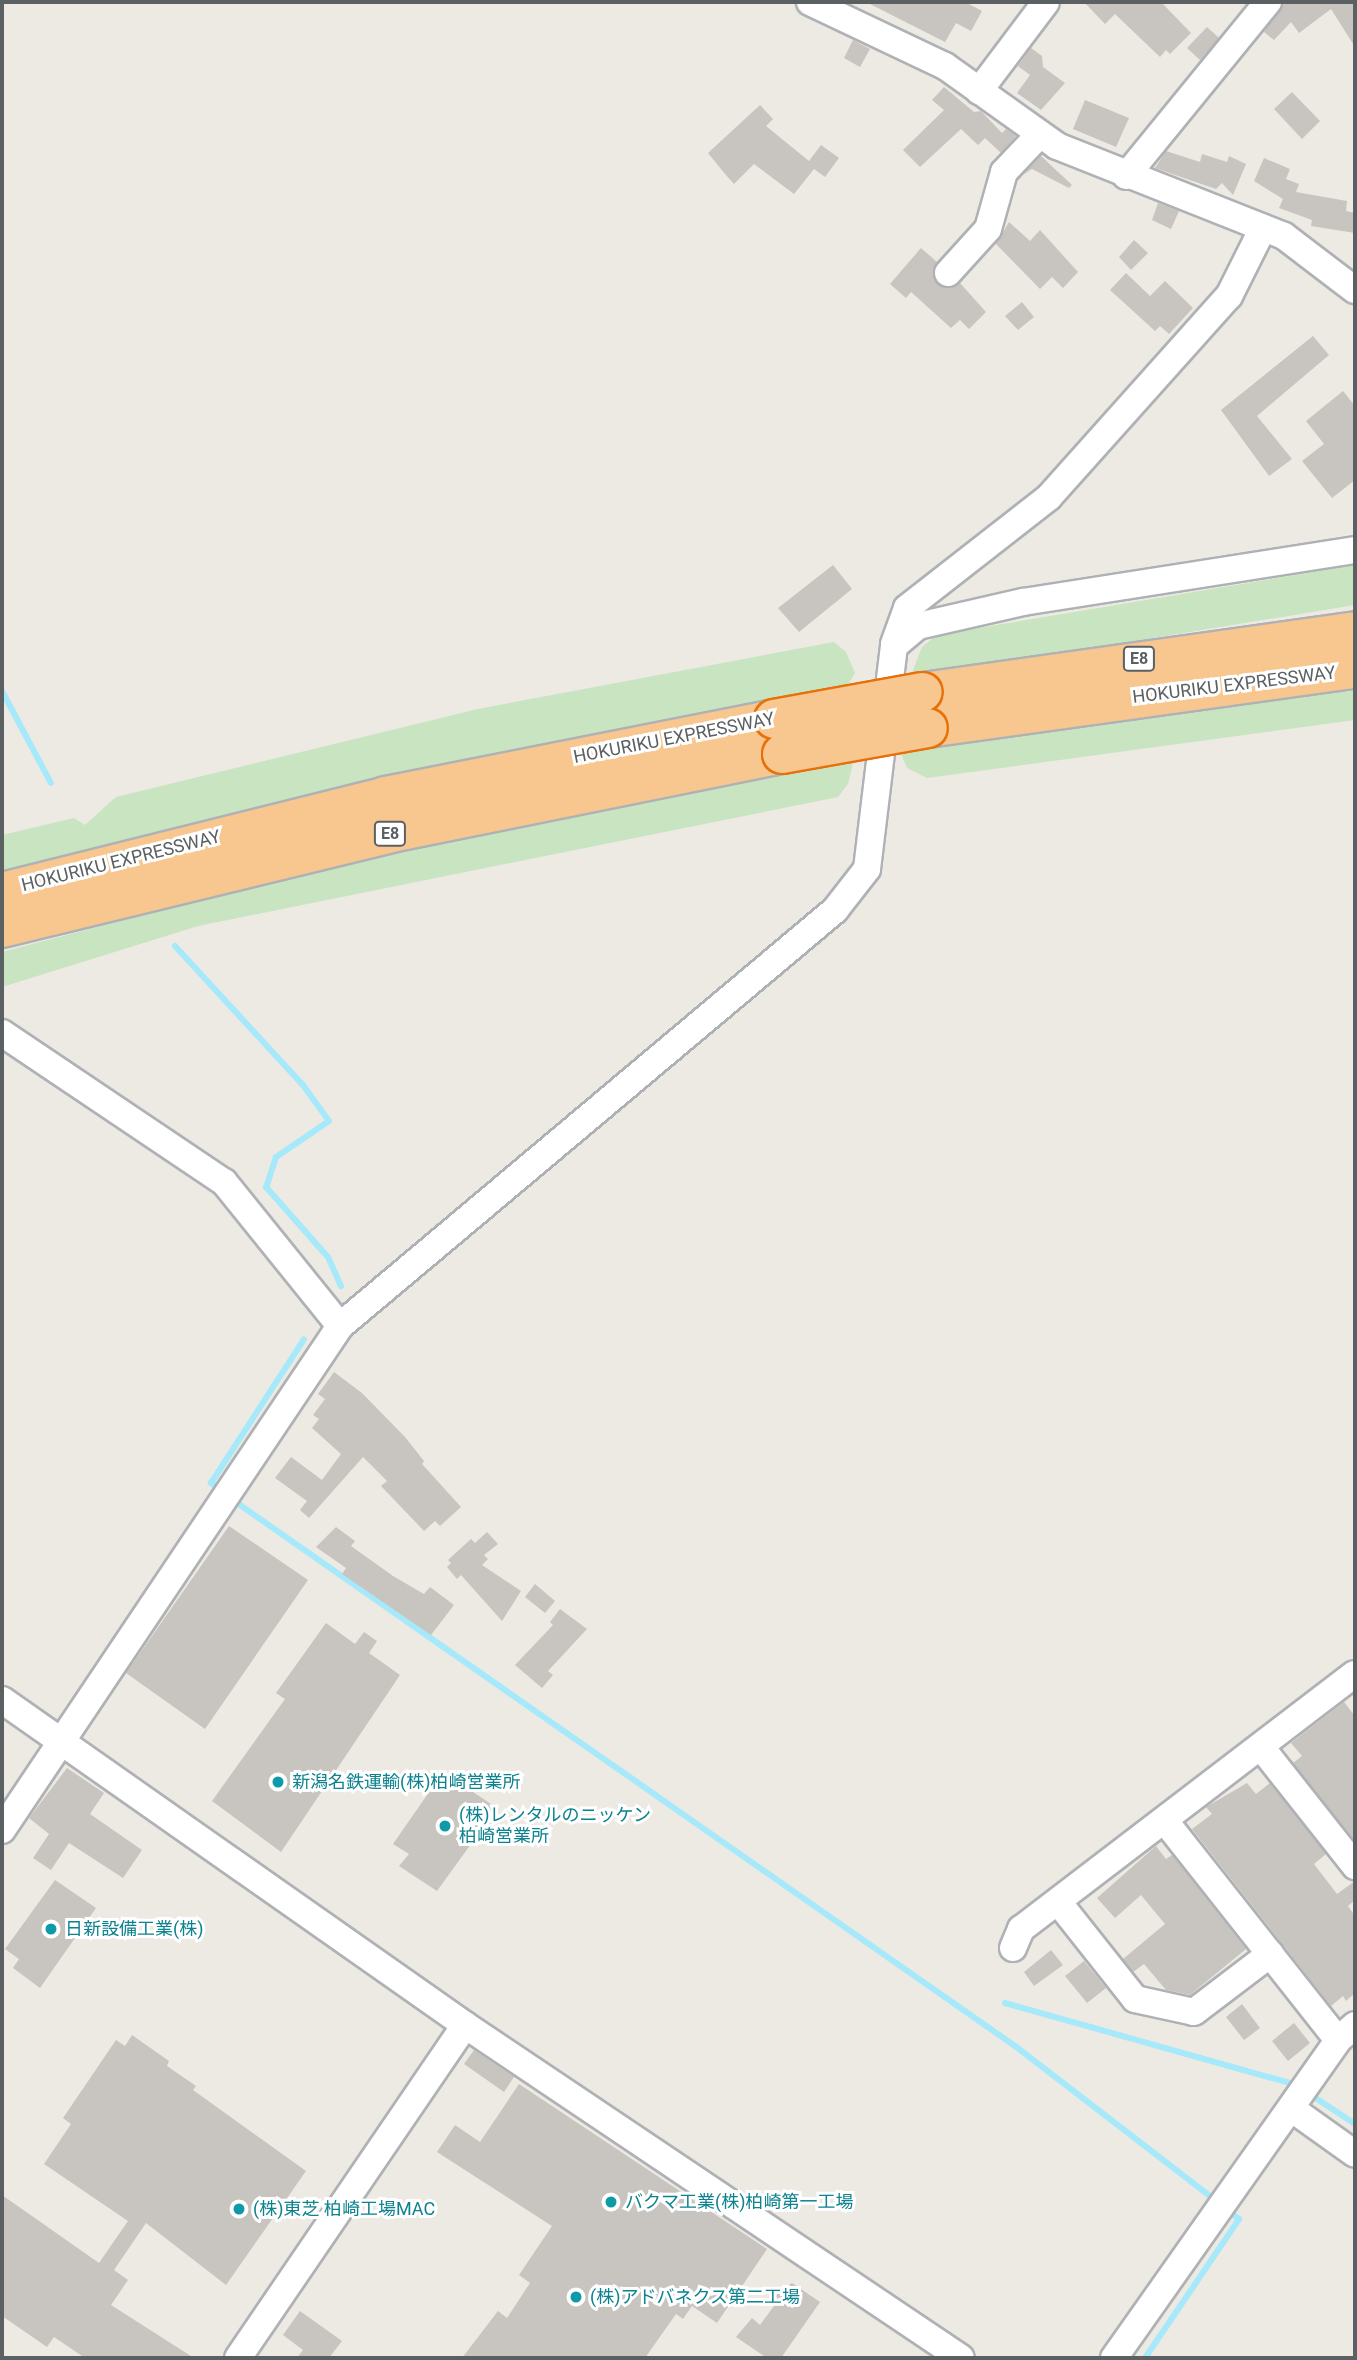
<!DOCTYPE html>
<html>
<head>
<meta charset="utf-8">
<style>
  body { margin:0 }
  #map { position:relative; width:1357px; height:2360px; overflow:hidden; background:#ede9e3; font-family:Roboto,"Noto Sans JP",sans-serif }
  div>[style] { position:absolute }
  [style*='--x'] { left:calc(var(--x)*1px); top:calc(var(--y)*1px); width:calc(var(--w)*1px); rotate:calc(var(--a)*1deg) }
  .green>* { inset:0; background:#c8e4c0 }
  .stream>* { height:6px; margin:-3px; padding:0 3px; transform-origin:3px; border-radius:3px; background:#a5e9fb }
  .building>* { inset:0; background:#c8c4c0 }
  .roads { filter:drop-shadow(2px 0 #afb2b5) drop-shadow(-2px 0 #afb2b5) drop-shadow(0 2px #afb2b5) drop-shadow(0 -2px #afb2b5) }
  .minor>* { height:26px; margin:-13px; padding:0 13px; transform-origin:13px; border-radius:13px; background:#fff }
  .highway>* { height:38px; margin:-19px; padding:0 19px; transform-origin:19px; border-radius:19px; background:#f8c68f }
  .bridges { filter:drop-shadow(2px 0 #e77109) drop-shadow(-2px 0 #e77109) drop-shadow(0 2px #e77109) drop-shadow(0 -2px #e77109) }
  .highway-bridge>* { height:38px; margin:-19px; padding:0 19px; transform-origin:19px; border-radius:19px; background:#f8c68f }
  .dots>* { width:19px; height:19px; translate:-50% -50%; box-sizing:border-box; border:4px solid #fff; border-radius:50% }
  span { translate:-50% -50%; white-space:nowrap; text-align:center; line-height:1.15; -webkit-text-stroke:6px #fff; paint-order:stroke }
  .shield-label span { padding:2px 5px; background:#fff; border:2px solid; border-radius:5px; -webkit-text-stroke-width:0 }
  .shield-label { font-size:16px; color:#5b6063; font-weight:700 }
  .street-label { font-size:18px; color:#5b6063 }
  .culture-label { font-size:18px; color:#0d838f }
  .left { translate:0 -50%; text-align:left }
  .frame { position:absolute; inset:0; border:4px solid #5b6063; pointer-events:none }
</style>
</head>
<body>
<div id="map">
  <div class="green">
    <i style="clip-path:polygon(1355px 565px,1355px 605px,910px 678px,922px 647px,937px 635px)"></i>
    <i style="clip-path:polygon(834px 642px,846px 652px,855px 673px,847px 686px,338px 788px,2px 873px,2px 835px,74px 818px,85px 825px,116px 797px,478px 709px)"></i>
    <i style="clip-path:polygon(1355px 691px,1355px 720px,927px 778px,907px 768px,900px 751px,1296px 695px)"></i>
    <i style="clip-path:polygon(853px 763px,848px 784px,838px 797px,198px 926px,2px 987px,2px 952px,346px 862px,561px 815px)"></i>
  </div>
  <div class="stream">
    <i style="--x:2;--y:691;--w:104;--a:62"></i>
    <i style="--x:175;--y:946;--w:189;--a:47.4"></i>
    <i style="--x:303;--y:1085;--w:44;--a:54.2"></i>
    <i style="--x:329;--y:1121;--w:64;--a:145.8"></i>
    <i style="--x:276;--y:1157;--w:32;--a:108"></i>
    <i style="--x:266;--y:1187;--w:94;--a:48.5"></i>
    <i style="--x:328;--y:1257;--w:32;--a:66"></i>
    <i style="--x:222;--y:1491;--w:14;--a:-144"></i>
    <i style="--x:211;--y:1483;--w:171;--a:-57.1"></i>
    <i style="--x:230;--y:1498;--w:957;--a:34.92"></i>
    <i style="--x:1015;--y:2046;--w:254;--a:37.6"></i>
    <i style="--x:1005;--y:2003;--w:302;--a:15.7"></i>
    <i style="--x:1308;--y:2093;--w:56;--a:33.4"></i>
    <i style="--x:1145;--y:2358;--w:168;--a:-55.9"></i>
    <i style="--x:1239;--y:2219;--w:15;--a:-143"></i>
  </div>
  <div class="building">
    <i style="clip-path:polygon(866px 2px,965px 2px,982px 11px,971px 31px,956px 23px,945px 42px)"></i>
    <i style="clip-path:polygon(1084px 2px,1161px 2px,1191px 33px,1170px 54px,1166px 50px,1160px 57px,1115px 14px,1105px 24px)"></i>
    <i style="clip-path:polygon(1283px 2px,1355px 2px,1355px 47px,1331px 9px,1299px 33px,1291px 22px,1274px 40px,1264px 32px)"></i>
    <i style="clip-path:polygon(1207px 27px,1219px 38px,1200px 60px,1187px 48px)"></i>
    <i style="clip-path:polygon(853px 40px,870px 49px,860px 67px,844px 58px)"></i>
    <i style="clip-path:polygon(1031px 48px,1042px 56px,1043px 67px,1065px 83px,1041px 110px,1017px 93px,1030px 75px,1018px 66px)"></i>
    <i style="clip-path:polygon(944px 87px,974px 112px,981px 111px,1002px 133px,1006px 129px,1016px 136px,1001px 153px,985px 138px,978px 145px,961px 129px,920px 167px,903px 150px,944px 110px,932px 100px)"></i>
    <i style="clip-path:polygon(1292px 92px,1320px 121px,1302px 139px,1274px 109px)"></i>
    <i style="clip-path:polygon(1085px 100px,1129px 118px,1116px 147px,1073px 129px)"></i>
    <i style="clip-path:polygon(760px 105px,773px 119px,766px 126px,809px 161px,821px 145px,839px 158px,825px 177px,814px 169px,794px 194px,754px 164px,734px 184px,725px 174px,708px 153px)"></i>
    <i style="clip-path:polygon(1166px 151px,1200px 162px,1202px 154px,1227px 162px,1229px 156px,1246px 164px,1233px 195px,1222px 183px,1216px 189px,1155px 168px)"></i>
    <i style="clip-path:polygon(1041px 156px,1072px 185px,1069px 188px,1032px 169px,1024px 174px)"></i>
    <i style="clip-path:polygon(1264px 158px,1290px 169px,1286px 179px,1299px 184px,1296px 192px,1347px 201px,1346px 211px,1355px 213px,1355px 233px,1311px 226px,1312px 220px,1279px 208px,1283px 199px,1254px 181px)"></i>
    <i style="clip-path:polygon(1158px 203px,1179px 211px,1171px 229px,1152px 220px)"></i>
    <i style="clip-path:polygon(1009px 222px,1030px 241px,1040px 230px,1078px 272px,1063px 288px,1052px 277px,1040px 289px,996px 244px)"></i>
    <i style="clip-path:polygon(1134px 240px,1148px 253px,1131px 270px,1119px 257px)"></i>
    <i style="clip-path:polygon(921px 248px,937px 262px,933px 270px,937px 284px,952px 288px,960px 283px,986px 312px,969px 329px,960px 320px,951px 328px,911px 292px,906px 298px,890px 284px)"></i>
    <i style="clip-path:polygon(1126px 273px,1150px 296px,1165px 281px,1193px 308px,1169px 334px,1160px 326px,1155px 331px,1110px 290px)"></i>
    <i style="clip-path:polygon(1022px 302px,1034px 317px,1018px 330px,1005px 316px)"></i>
    <i style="clip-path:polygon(1313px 336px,1329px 355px,1257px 416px,1292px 459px,1269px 476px,1221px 410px)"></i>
    <i style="clip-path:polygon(1343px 391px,1355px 406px,1355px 480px,1332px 498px,1302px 461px,1324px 444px,1306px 421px)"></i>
    <i style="clip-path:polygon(833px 565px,852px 589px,799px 632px,778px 608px)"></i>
    <i style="clip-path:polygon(334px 1372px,362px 1393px,405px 1437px,424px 1461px,422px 1464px,461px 1507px,440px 1526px,435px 1521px,424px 1531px,381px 1486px,387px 1481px,363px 1457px,309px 1518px,300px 1510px,307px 1501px,275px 1478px,291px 1457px,322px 1480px,341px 1454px,312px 1428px,319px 1419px,313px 1415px,325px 1399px,318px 1394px)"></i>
    <i style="clip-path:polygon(229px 1526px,308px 1580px,205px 1729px,126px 1673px)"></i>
    <i style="clip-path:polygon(336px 1527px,355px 1541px,351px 1546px,393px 1576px,424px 1594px,430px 1587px,454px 1605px,431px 1635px,342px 1574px,346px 1568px,316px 1547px)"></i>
    <i style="clip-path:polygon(487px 1532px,498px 1544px,484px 1555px,488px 1559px,482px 1565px,521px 1591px,502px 1621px,461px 1575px,457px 1579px,447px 1567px,451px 1563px,448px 1560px,471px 1539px,475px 1543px)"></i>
    <i style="clip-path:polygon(535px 1584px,555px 1601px,545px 1613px,525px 1597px)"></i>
    <i style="clip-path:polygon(560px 1609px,587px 1629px,548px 1671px,553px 1675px,542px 1688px,515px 1665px,553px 1625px,550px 1622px)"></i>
    <i style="clip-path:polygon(326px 1623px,355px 1644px,364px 1632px,377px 1641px,369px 1653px,400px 1675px,281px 1852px,212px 1801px,285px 1699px,276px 1693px)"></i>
    <i style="clip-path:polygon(1344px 1702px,1355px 1716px,1355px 1841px,1293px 1763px,1302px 1756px,1291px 1743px)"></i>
    <i style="clip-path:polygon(67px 1768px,104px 1793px,90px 1814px,142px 1850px,123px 1878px,69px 1843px,51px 1870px,33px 1858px,49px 1834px,29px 1818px)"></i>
    <i style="clip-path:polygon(443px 1772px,497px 1808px,437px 1891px,399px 1866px,409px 1854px,393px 1844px)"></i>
    <i style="clip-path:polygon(1247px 1783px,1256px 1794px,1270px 1783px,1326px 1854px,1314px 1864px,1337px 1894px,1355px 1881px,1355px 1900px,1348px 1906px,1355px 1916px,1355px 1993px,1346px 2001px,1343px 1996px,1331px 2006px,1192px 1829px,1212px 1814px,1206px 1807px)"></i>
    <i style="clip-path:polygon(1156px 1846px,1166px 1859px,1172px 1855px,1246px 1949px,1190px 1995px,1166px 1990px,1144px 1964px,1133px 1972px,1123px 1959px,1165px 1924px,1141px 1895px,1115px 1918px,1097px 1898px)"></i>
    <i style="clip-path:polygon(55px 1880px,96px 1908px,40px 1988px,13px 1968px,19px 1959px,5px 1949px)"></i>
    <i style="clip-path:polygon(1051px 1950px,1063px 1965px,1034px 1986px,1024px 1972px)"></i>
    <i style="clip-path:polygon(1084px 1961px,1106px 1988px,1087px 2003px,1065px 1976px)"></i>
    <i style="clip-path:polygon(1242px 2004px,1260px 2028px,1244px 2040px,1226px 2017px)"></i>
    <i style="clip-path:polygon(1294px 2023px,1310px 2043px,1288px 2061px,1272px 2041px)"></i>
    <i style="clip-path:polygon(132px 2035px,169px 2061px,167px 2066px,196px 2086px,193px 2090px,306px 2171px,226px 2285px,146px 2223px,114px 2270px,128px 2280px,111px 2305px,194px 2358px,85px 2358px,54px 2337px,47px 2347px,2px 2316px,2px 2195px,99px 2263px,128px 2221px,44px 2164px,71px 2124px,63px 2118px,116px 2040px,125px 2046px)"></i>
    <i style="clip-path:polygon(474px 2050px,514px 2077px,504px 2092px,464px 2064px)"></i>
    <i style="clip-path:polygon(519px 2084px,767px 2249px,717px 2323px,692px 2306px,683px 2319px,676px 2314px,645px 2358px,462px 2358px,498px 2311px,507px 2318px,530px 2283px,519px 2275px,552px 2226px,437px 2152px,455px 2125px,480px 2142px)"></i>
    <i style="clip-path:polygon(792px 2283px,820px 2302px,781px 2358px,767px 2358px,736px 2337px,752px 2318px,760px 2325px,774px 2306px,772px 2295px)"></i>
    <i style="clip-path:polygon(300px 2311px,342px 2341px,329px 2358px,297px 2358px,303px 2350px,283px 2335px)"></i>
  </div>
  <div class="roads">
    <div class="minor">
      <i style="--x:810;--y:2;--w:149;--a:25.4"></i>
      <i style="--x:945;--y:66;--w:138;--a:35.5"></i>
      <i style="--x:1057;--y:146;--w:244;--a:21.6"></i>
      <i style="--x:1284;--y:236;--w:89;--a:37.3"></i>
      <i style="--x:979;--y:91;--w:111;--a:-53"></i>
      <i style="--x:1126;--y:176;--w:225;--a:-50.8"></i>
      <i style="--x:948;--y:273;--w:59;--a:-47.7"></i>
      <i style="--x:988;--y:229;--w:59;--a:-74.3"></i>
      <i style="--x:1004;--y:172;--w:52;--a:-46.5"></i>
      <i style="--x:894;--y:644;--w:38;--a:-70"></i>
      <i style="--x:907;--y:608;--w:180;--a:-38"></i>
      <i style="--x:1049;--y:497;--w:270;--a:-48.2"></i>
      <i style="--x:1229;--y:296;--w:76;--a:-63.4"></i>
      <i style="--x:2;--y:1033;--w:267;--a:33.9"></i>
      <i style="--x:224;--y:1182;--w:185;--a:51.1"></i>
      <i style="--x:2;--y:1700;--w:566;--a:35.07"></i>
      <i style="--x:465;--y:2025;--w:597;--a:33.88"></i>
      <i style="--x:1261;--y:1747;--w:152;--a:51.7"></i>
      <i style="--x:1165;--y:1821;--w:279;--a:51.7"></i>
      <i style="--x:2;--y:1830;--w:607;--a:-56.15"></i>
      <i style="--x:340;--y:1326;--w:647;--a:-40.04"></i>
      <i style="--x:835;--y:910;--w:52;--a:-52"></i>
      <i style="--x:867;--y:869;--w:225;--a:-83.1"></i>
      <i style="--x:894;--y:646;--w:31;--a:-40"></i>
      <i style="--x:918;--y:626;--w:108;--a:-12.9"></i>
      <i style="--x:1023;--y:602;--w:336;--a:-8.9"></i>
      <i style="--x:1059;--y:1903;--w:122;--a:51.6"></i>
      <i style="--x:1135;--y:1999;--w:60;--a:12.4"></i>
      <i style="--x:1194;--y:2012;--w:96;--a:-37.3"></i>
      <i style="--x:1013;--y:1948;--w:21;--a:-67"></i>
      <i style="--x:1021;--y:1929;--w:420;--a:-37.4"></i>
      <i style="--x:1292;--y:2109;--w:77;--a:35.5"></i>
      <i style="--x:238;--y:2358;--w:403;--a:-55.7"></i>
      <i style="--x:1114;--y:2358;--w:389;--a:-54.8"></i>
      <i style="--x:1338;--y:2040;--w:23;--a:-41"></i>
    </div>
    <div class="highway">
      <i style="--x:923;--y:692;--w:436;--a:-8"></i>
      <i style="--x:928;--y:728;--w:431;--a:-7.9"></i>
      <i style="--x:2;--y:892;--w:396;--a:-14"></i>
      <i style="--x:386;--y:796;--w:396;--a:-11.2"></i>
      <i style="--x:2;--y:928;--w:415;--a:-13.7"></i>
      <i style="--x:405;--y:830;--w:385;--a:-11.4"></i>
    </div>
  </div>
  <div class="bridges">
    <div class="highway-bridge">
      <i style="--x:774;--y:719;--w:151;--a:-10.3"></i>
      <i style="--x:782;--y:754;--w:148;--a:-10.1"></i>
    </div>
  </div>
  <div class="dots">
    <i style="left:278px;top:1782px;background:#0f9aa8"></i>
    <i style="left:445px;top:1826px;background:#0f9aa8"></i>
    <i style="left:51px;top:1929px;background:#0f9aa8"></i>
    <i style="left:611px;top:2202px;background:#0f9aa8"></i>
    <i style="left:239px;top:2209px;background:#0f9aa8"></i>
    <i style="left:576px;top:2297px;background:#0f9aa8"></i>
  </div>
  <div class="shield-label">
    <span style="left:1139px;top:659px">E8</span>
    <span style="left:390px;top:834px">E8</span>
  </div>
  <div class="street-label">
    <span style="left:1234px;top:685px;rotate:-7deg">HOKURIKU EXPRESSWAY</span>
    <span style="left:674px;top:738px;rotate:-11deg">HOKURIKU EXPRESSWAY</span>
    <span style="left:121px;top:861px;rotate:-14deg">HOKURIKU EXPRESSWAY</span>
  </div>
  <div class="culture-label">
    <span class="left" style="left:292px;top:1782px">新潟名鉄運輸(株)柏崎営業所</span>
    <span class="left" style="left:459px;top:1826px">(株)レンタルのニッケン<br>柏崎営業所</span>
    <span class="left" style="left:65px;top:1929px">日新設備工業(株)</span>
    <span class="left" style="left:625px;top:2202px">バクマ工業(株)柏崎第一工場</span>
    <span class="left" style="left:253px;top:2209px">(株)東芝 柏崎工場MAC</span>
    <span class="left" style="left:590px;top:2297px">(株)アドバネクス第二工場</span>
  </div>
  <div class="frame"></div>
</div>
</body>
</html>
